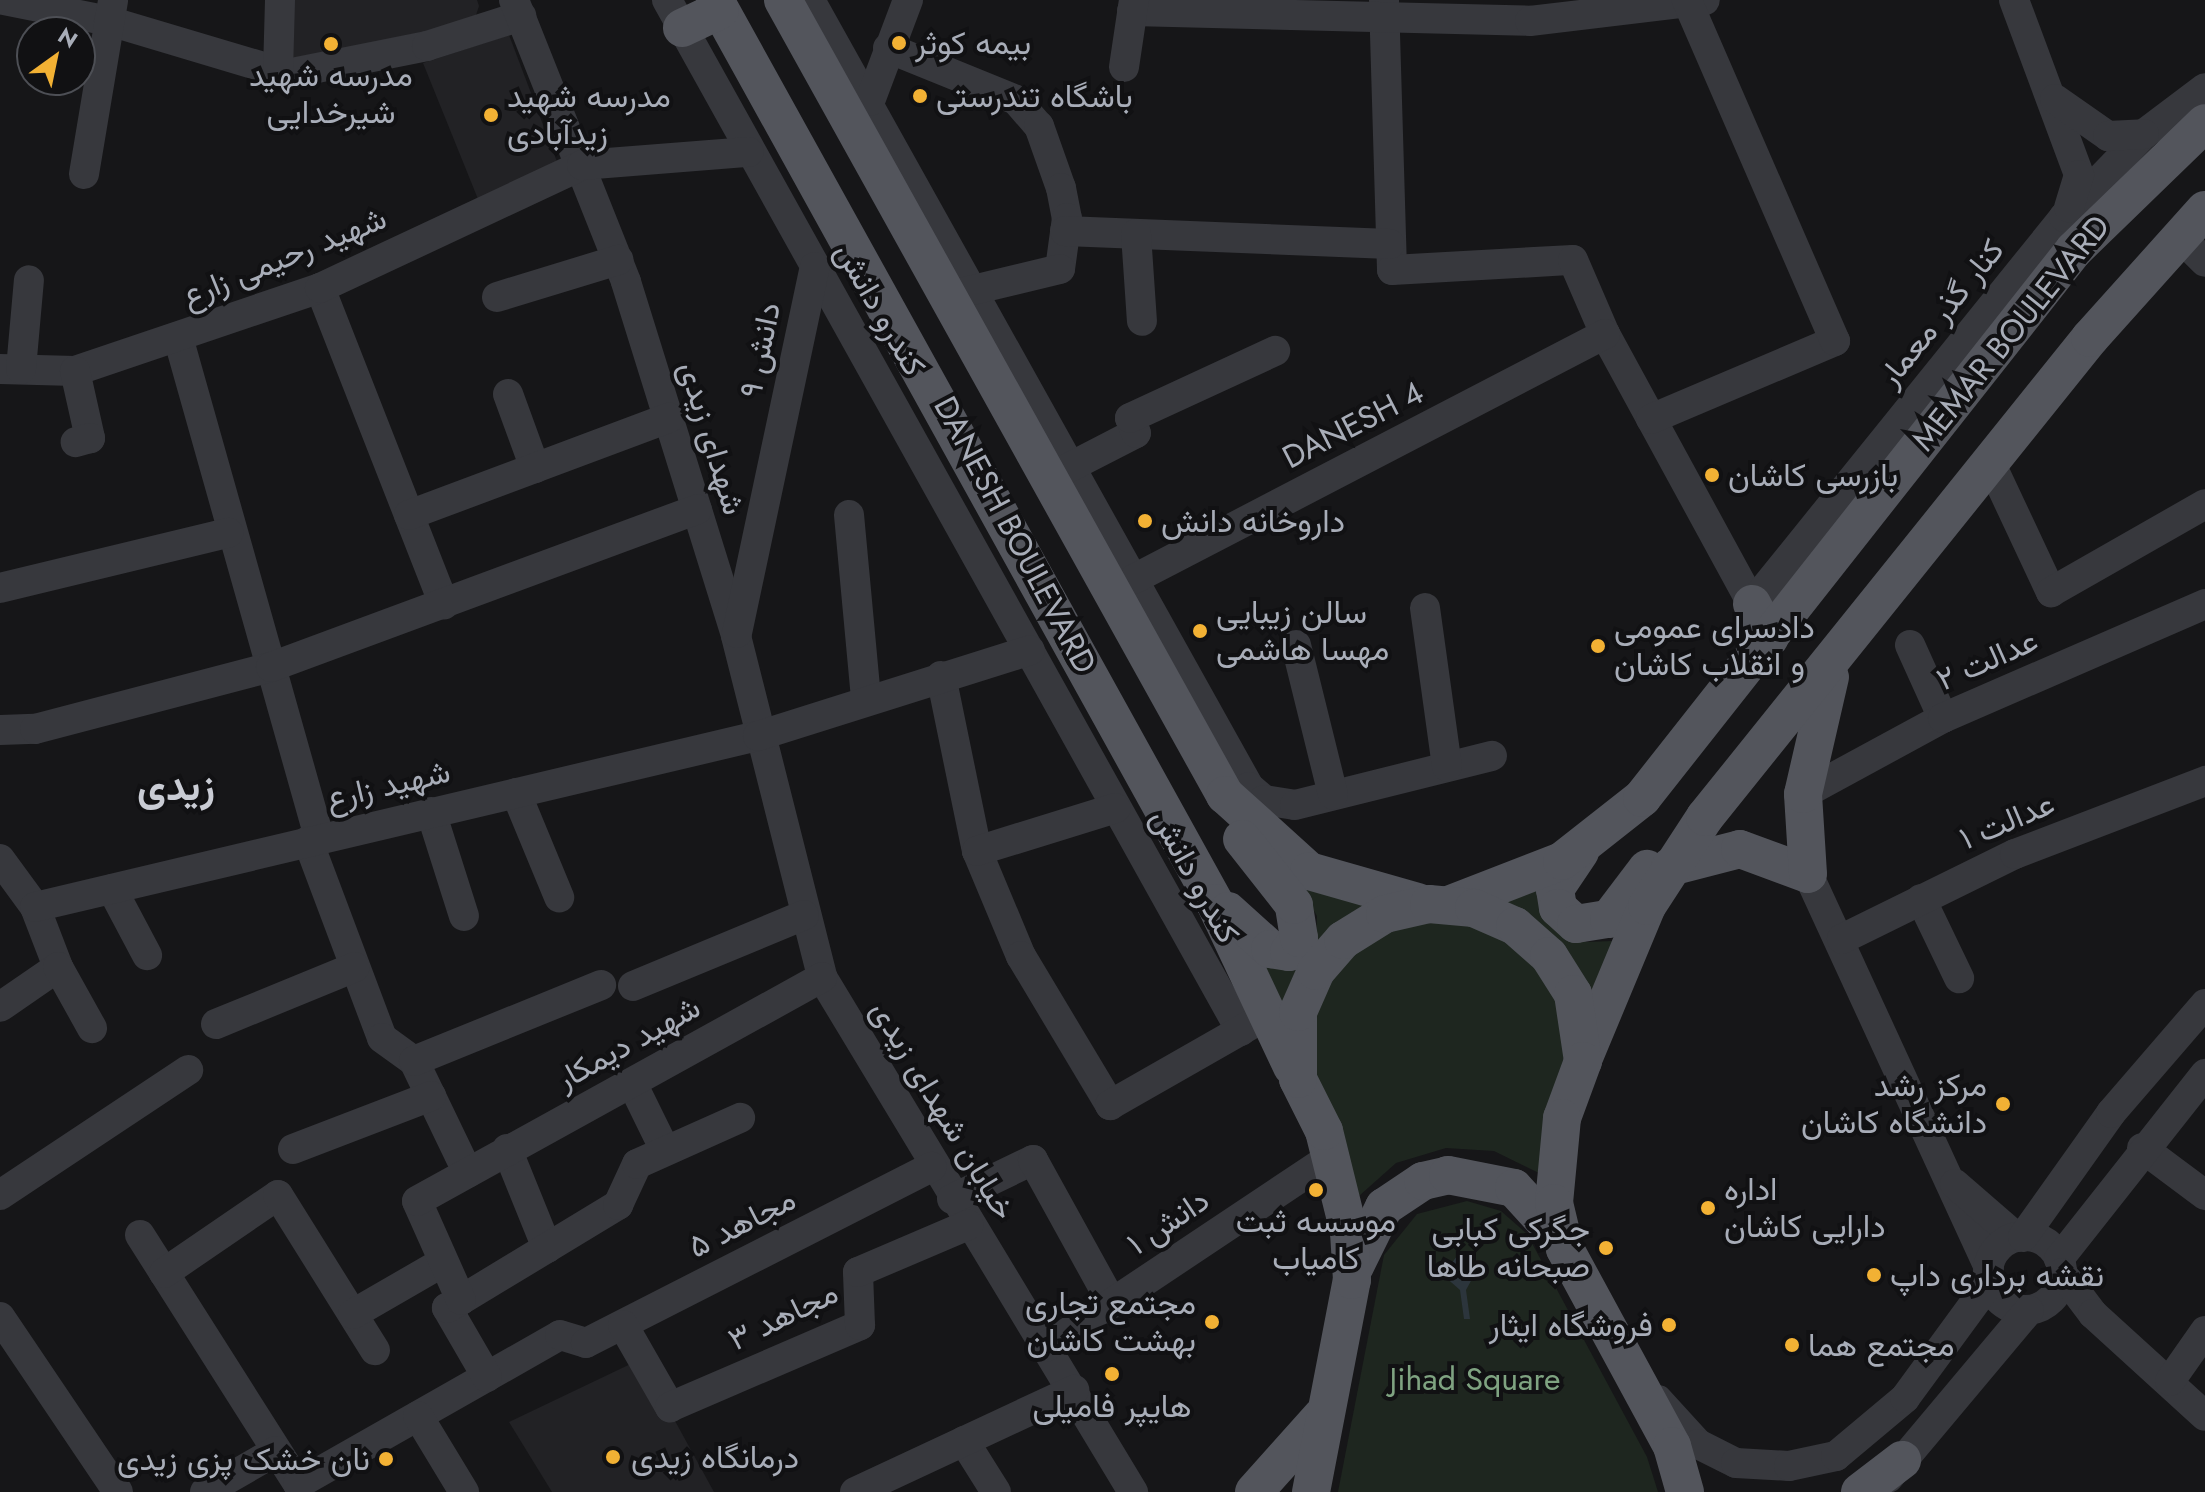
<!DOCTYPE html>
<html>
<head>
<meta charset="utf-8">
<style>
  body { margin:0 }
  #map { position:relative; width:2205px; height:1492px; overflow:hidden; background:#161618; font-family:Jost,Vazirmatn,sans-serif }
  div>[style] { position:absolute }
  [style*='--x'] { left:calc(var(--x)*1px); top:calc(var(--y)*1px); width:calc(var(--w)*1px); rotate:calc(var(--a)*1deg) }
  .built>* { inset:0; background:#222225 }
  .green>* { inset:0; background:#1e261f }
  .water>* { inset:0; background:#2c353c }
  .minor>* { height:30px; margin:-15px; padding:0 15px; transform-origin:15px; border-radius:15px; background:#37383d }
  .minor>.ring { margin:-15px; padding:0; box-sizing:content-box; background:none; border:30px solid #37383d; border-radius:50% }
  .major>* { height:38px; margin:-19px; padding:0 19px; transform-origin:19px; border-radius:19px; background:#53555c }
  .dots>* { width:22px; height:22px; translate:-50% -50%; box-sizing:border-box; border:4px solid #111113; border-radius:50% }
  span { translate:-50% -50%; white-space:nowrap; text-align:center; line-height:1.15; -webkit-text-stroke:8px #111113; paint-order:stroke }
  .poi-label { font-size:32px; color:#a8adb8 }
  .left { translate:0 -50%; text-align:left }
  .right { translate:-100% -50%; text-align:right }
  .street-label { font-size:32px; color:#a8adb8 }
  .park-label { font-size:32px; color:#7fa381 }
  .district-label { font-size:40px; color:#c9ccd4; font-weight:700 }
  .north { position:absolute; left:16px; top:16px; width:80px; height:80px; box-sizing:border-box; background:#111113; border:2px solid #4d4f55; border-radius:50%; rotate:33deg; font-size:22px; font-weight:700; line-height:32px; text-align:center; color:#a8adb8 }
  .north::after { content:''; display:block; margin:auto; width:28px; height:36px; background:#f2b134; clip-path:polygon(50% 0,100% 100%,50% 72%,0 100%) }
</style>
</head>
<body>
<div id="map">
  <div class="built">
    <i style="clip-path:polygon(288px 0,477px 0,479px 6px,474px 21px,286px 62px)"></i>
    <i style="clip-path:polygon(509px 35px,559px 167px,480px 204px,423px 63px)"></i>
    <i style="clip-path:polygon(641px 1359px,714px 1492px,552px 1492px,509px 1422px)"></i>
  </div>
  <div class="green">
    <i style="clip-path:polygon(1560px 869px,1586px 942px,1612px 941px,1589px 1018px,1483px 902px)"></i>
    <i style="clip-path:polygon(1290px 870px,1375px 903px,1302px 962px,1282px 1015px,1246px 940px,1316px 943px,1317px 916px)"></i>
    <i style="clip-path:polygon(1430px 921px,1469px 925px,1506px 941px,1536px 967px,1556px 1001px,1565px 1059px,1539px 1173px,1494px 1151px,1446px 1148px,1396px 1163px,1359px 1196px,1315px 1075px,1316px 1016px,1331px 980px,1354px 953px,1391px 930px)"></i>
    <i style="clip-path:polygon(1467px 1201px,1501px 1211px,1527px 1234px,1647px 1457px,1658px 1492px,1338px 1492px,1384px 1255px,1417px 1214px)"></i>
  </div>
  <div class="water">
    <i style="clip-path:polygon(1457px 1256px,1477px 1270px,1466px 1290px,1470px 1319px,1464px 1319px,1460px 1290px,1443px 1275px)"></i>
  </div>
  <div class="minor">
    <i style="--x:4;--y:0;--w:107;--a:11.3"></i>
    <i style="--x:109;--y:21;--w:186;--a:16.6"></i>
    <i style="--x:287;--y:74;--w:143;--a:-11.3"></i>
    <i style="--x:427;--y:46;--w:99;--a:-17.7"></i>
    <i style="--x:514;--y:0;--w:303;--a:68.3"></i>
    <i style="--x:626;--y:282;--w:371;--a:72.7"></i>
    <i style="--x:736;--y:636;--w:352;--a:75.8"></i>
    <i style="--x:822;--y:977;--w:602;--a:58.87"></i>
    <i style="--x:667;--y:0;--w:1180;--a:60.89"></i>
    <i style="--x:810;--y:0;--w:901;--a:60.85"></i>
    <i style="--x:1249;--y:787;--w:20;--a:41"></i>
    <i style="--x:1264;--y:800;--w:31;--a:9"></i>
    <i style="--x:1295;--y:805;--w:203;--a:-14"></i>
    <i style="--x:1384;--y:0;--w:270;--a:88.3"></i>
    <i style="--x:1392;--y:270;--w:181;--a:-3.2"></i>
    <i style="--x:1573;--y:260;--w:81;--a:66.6"></i>
    <i style="--x:1605;--y:334;--w:307;--a:61.4"></i>
    <i style="--x:1752;--y:604;--w:497;--a:-51.1"></i>
    <i style="--x:2064;--y:217;--w:115;--a:-46.1"></i>
    <i style="--x:2144;--y:134;--w:76;--a:-37"></i>
    <i style="--x:2014;--y:0;--w:187;--a:69.6"></i>
    <i style="--x:2079;--y:175;--w:34;--a:107"></i>
    <i style="--x:1132;--y:11;--w:398;--a:1.4"></i>
    <i style="--x:1530;--y:21;--w:176;--a:-6.8"></i>
    <i style="--x:888;--y:48;--w:138;--a:22.1"></i>
    <i style="--x:1016;--y:100;--w:35;--a:49"></i>
    <i style="--x:1039;--y:126;--w:66;--a:70.5"></i>
    <i style="--x:1061;--y:188;--w:31;--a:79"></i>
    <i style="--x:1067;--y:218;--w:51;--a:97.8"></i>
    <i style="--x:1060;--y:269;--w:107;--a:166.5"></i>
    <i style="--x:1124;--y:67;--w:68;--a:-81.5"></i>
    <i style="--x:278;--y:72;--w:72;--a:-88.4"></i>
    <i style="--x:2055;--y:99;--w:65;--a:34.9"></i>
    <i style="--x:2108;--y:136;--w:36;--a:-3"></i>
    <i style="--x:870;--y:101;--w:108;--a:-69.4"></i>
    <i style="--x:84;--y:174;--w:176;--a:-80.5"></i>
    <i style="--x:1065;--y:231;--w:325;--a:2.3"></i>
    <i style="--x:1136;--y:234;--w:87;--a:86.1"></i>
    <i style="--x:2180;--y:237;--w:35;--a:45"></i>
    <i style="--x:320;--y:288;--w:340;--a:68.6"></i>
    <i style="--x:497;--y:297;--w:127;--a:-17"></i>
    <i style="--x:178;--y:337;--w:520;--a:74.25"></i>
    <i style="--x:0;--y:369;--w:75;--a:1.5"></i>
    <i style="--x:75;--y:371;--w:259;--a:-18.7"></i>
    <i style="--x:320;--y:288;--w:289;--a:-25.1"></i>
    <i style="--x:582;--y:165;--w:167;--a:-4.5"></i>
    <i style="--x:21;--y:369;--w:89;--a:-84.9"></i>
    <i style="--x:75;--y:371;--w:69;--a:77.4"></i>
    <i style="--x:90;--y:438;--w:15;--a:164"></i>
    <i style="--x:508;--y:394;--w:79;--a:70"></i>
    <i style="--x:1651;--y:419;--w:200;--a:-23"></i>
    <i style="--x:1835;--y:341;--w:372;--a:-113.5"></i>
    <i style="--x:1990;--y:462;--w:144;--a:64.9"></i>
    <i style="--x:2051;--y:592;--w:177;--a:-29.7"></i>
    <i style="--x:1070;--y:467;--w:74;--a:-27.3"></i>
    <i style="--x:1136;--y:433;--w:16;--a:-112"></i>
    <i style="--x:1130;--y:418;--w:160;--a:-24.8"></i>
    <i style="--x:409;--y:515;--w:278;--a:-20.5"></i>
    <i style="--x:849;--y:515;--w:183;--a:84.7"></i>
    <i style="--x:1134;--y:579;--w:531;--a:-27.48"></i>
    <i style="--x:0;--y:588;--w:235;--a:-13.6"></i>
    <i style="--x:1425;--y:608;--w:160;--a:82.1"></i>
    <i style="--x:737;--y:633;--w:374;--a:-78"></i>
    <i style="--x:1296;--y:645;--w:154;--a:76.1"></i>
    <i style="--x:1910;--y:645;--w:80;--a:65.7"></i>
    <i style="--x:941;--y:676;--w:179;--a:78.4"></i>
    <i style="--x:977;--y:851;--w:114;--a:67.3"></i>
    <i style="--x:1021;--y:956;--w:174;--a:59.1"></i>
    <i style="--x:1110;--y:1105;--w:172;--a:-29.7"></i>
    <i style="--x:0;--y:730;--w:35;--a:-2"></i>
    <i style="--x:35;--y:729;--w:244;--a:-14.7"></i>
    <i style="--x:271;--y:667;--w:454;--a:-20.3"></i>
    <i style="--x:516;--y:793;--w:113;--a:67.5"></i>
    <i style="--x:1803;--y:794;--w:159;--a:-28.5"></i>
    <i style="--x:1943;--y:718;--w:286;--a:-23.5"></i>
    <i style="--x:431;--y:812;--w:109;--a:72.4"></i>
    <i style="--x:308;--y:841;--w:210;--a:69.4"></i>
    <i style="--x:382;--y:1038;--w:39;--a:36"></i>
    <i style="--x:414;--y:1061;--w:124;--a:64.3"></i>
    <i style="--x:977;--y:851;--w:145;--a:-17.2"></i>
    <i style="--x:0;--y:859;--w:59;--a:53.9"></i>
    <i style="--x:35;--y:907;--w:64;--a:69"></i>
    <i style="--x:58;--y:967;--w:70;--a:145.4"></i>
    <i style="--x:1808;--y:874;--w:433;--a:65.3"></i>
    <i style="--x:112;--y:889;--w:75;--a:62.1"></i>
    <i style="--x:1921;--y:899;--w:88;--a:64.3"></i>
    <i style="--x:35;--y:907;--w:743;--a:-13.31"></i>
    <i style="--x:758;--y:736;--w:285;--a:-17.5"></i>
    <i style="--x:1842;--y:939;--w:193;--a:-26.2"></i>
    <i style="--x:2015;--y:854;--w:204;--a:-21"></i>
    <i style="--x:58;--y:967;--w:70;--a:60.9"></i>
    <i style="--x:633;--y:986;--w:185;--a:-22.5"></i>
    <i style="--x:216;--y:1024;--w:150;--a:-22.3"></i>
    <i style="--x:414;--y:1061;--w:202;--a:-22.1"></i>
    <i style="--x:632;--y:1083;--w:75;--a:63.8"></i>
    <i style="--x:2142;--y:1148;--w:79;--a:36.7"></i>
    <i style="--x:293;--y:1149;--w:148;--a:-21"></i>
    <i style="--x:507;--y:1149;--w:107;--a:68"></i>
    <i style="--x:1955;--y:1184;--w:81;--a:41"></i>
    <i style="--x:0;--y:1195;--w:226;--a:-33.6"></i>
    <i style="--x:952;--y:1199;--w:90;--a:-25.7"></i>
    <i style="--x:1033;--y:1160;--w:163;--a:61.1"></i>
    <i style="--x:140;--y:1235;--w:295;--a:57.6"></i>
    <i style="--x:298;--y:1484;--w:301;--a:-29.6"></i>
    <i style="--x:560;--y:1335;--w:27;--a:17"></i>
    <i style="--x:586;--y:1343;--w:388;--a:-27"></i>
    <i class="ring" style="left:1988px;top:1236px;width:44px;height:44px"></i>
    <i style="--x:2023;--y:1237;--w:152;--a:-54.6"></i>
    <i style="--x:2111;--y:1113;--w:144;--a:-49.2"></i>
    <i style="--x:2059;--y:1259;--w:236;--a:-51.7"></i>
    <i style="--x:164;--y:1273;--w:138;--a:-34.4"></i>
    <i style="--x:278;--y:1195;--w:183;--a:58"></i>
    <i style="--x:2062;--y:1273;--w:51;--a:52.9"></i>
    <i style="--x:2093;--y:1314;--w:151;--a:42.3"></i>
    <i style="--x:461;--y:1300;--w:184;--a:-31.2"></i>
    <i style="--x:618;--y:1205;--w:45;--a:-65.1"></i>
    <i style="--x:637;--y:1164;--w:113;--a:-24.1"></i>
    <i style="--x:353;--y:1314;--w:104;--a:-30"></i>
    <i style="--x:0;--y:1317;--w:211;--a:56"></i>
    <i style="--x:623;--y:1325;--w:95;--a:60.2"></i>
    <i style="--x:670;--y:1407;--w:207;--a:-23.3"></i>
    <i style="--x:860;--y:1325;--w:53;--a:-92.2"></i>
    <i style="--x:858;--y:1272;--w:120;--a:-23.1"></i>
    <i style="--x:1046;--y:1347;--w:343;--a:-33.7"></i>
    <i style="--x:487;--y:1377;--w:80;--a:-120.1"></i>
    <i style="--x:447;--y:1308;--w:16;--a:-30"></i>
    <i style="--x:461;--y:1300;--w:108;--a:-114"></i>
    <i style="--x:417;--y:1201;--w:463;--a:-28.9"></i>
    <i style="--x:2170;--y:1381;--w:61;--a:-55"></i>
    <i style="--x:1658;--y:1400;--w:59;--a:47.7"></i>
    <i style="--x:1698;--y:1444;--w:42;--a:26.6"></i>
    <i style="--x:1736;--y:1463;--w:53;--a:3.2"></i>
    <i style="--x:1789;--y:1466;--w:48;--a:-12"></i>
    <i style="--x:1836;--y:1456;--w:90;--a:-40"></i>
    <i style="--x:1905;--y:1398;--w:144;--a:-53.8"></i>
    <i style="--x:418;--y:1416;--w:89;--a:58.8"></i>
    <i style="--x:964;--y:1441;--w:60;--a:57.9"></i>
    <i style="--x:1888;--y:1478;--w:219;--a:-50"></i>
    <i style="--x:205;--y:1492;--w:82;--a:-30"></i>
    <i style="--x:855;--y:1492;--w:242;--a:-25"></i>
  </div>
  <div class="major">
    <i style="--x:715;--y:0;--w:1032;--a:61.03"></i>
    <i style="--x:1215;--y:903;--w:181;--a:64.8"></i>
    <i style="--x:783;--y:0;--w:910;--a:60.93"></i>
    <i style="--x:1225;--y:795;--w:113;--a:42.1"></i>
    <i style="--x:1309;--y:871;--w:113;--a:15.9"></i>
    <i style="--x:682;--y:28;--w:42;--a:-25.3"></i>
    <i style="--x:1752;--y:604;--w:38;--a:62"></i>
    <i style="--x:1580;--y:852;--w:45;--a:124"></i>
    <i style="--x:1555;--y:889;--w:19;--a:81"></i>
    <i style="--x:1558;--y:908;--w:24;--a:42"></i>
    <i style="--x:1576;--y:924;--w:33;--a:-9"></i>
    <i style="--x:1609;--y:919;--w:63;--a:-52.8"></i>
    <i style="--x:1670;--y:867;--w:72;--a:-14.4"></i>
    <i style="--x:1740;--y:849;--w:72;--a:20.2"></i>
    <i style="--x:1808;--y:874;--w:80;--a:-93.6"></i>
    <i style="--x:1803;--y:794;--w:120;--a:-77"></i>
    <i style="--x:1451;--y:904;--w:119;--a:-21.2"></i>
    <i style="--x:1562;--y:861;--w:102;--a:-38.2"></i>
    <i style="--x:1642;--y:798;--w:698;--a:-51.75"></i>
    <i style="--x:2074;--y:250;--w:182;--a:-44.1"></i>
    <i style="--x:1228;--y:911;--w:57;--a:42.1"></i>
    <i style="--x:1270;--y:949;--w:19;--a:9"></i>
    <i style="--x:1289;--y:952;--w:17;--a:-54"></i>
    <i style="--x:1299;--y:938;--w:33;--a:-99"></i>
    <i style="--x:1294;--y:905;--w:84;--a:-128.2"></i>
    <i style="--x:1585;--y:1055;--w:161;--a:-67.4"></i>
    <i style="--x:1647;--y:906;--w:106;--a:-56.9"></i>
    <i style="--x:1705;--y:817;--w:615;--a:-51.21"></i>
    <i style="--x:2090;--y:338;--w:172;--a:-48.1"></i>
    <i style="--x:1355;--y:1266;--w:66;--a:-63.8"></i>
    <i style="--x:1384;--y:1207;--w:47;--a:-33.7"></i>
    <i style="--x:1423;--y:1181;--w:26;--a:-13"></i>
    <i style="--x:1448;--y:1175;--w:67;--a:11.1"></i>
    <i style="--x:1514;--y:1188;--w:65;--a:47.5"></i>
    <i style="--x:1254;--y:1492;--w:102;--a:-48.2"></i>
    <i style="--x:1311;--y:1492;--w:216;--a:-79.1"></i>
    <i style="--x:1352;--y:1280;--w:48;--a:-93.6"></i>
    <i style="--x:1349;--y:1232;--w:104;--a:-103.9"></i>
    <i style="--x:1324;--y:1131;--w:58;--a:-116.6"></i>
    <i style="--x:1298;--y:1079;--w:67;--a:-90"></i>
    <i style="--x:1298;--y:1012;--w:45;--a:-66.3"></i>
    <i style="--x:1316;--y:971;--w:41;--a:-48.9"></i>
    <i style="--x:1343;--y:940;--w:49;--a:-31.8"></i>
    <i style="--x:1385;--y:914;--w:45;--a:-12.8"></i>
    <i style="--x:1429;--y:904;--w:45;--a:5.1"></i>
    <i style="--x:1474;--y:908;--w:45;--a:23.7"></i>
    <i style="--x:1515;--y:926;--w:45;--a:41.4"></i>
    <i style="--x:1549;--y:956;--w:45;--a:57.7"></i>
    <i style="--x:1573;--y:994;--w:68;--a:81.5"></i>
    <i style="--x:1583;--y:1061;--w:61;--a:110.2"></i>
    <i style="--x:1562;--y:1118;--w:85;--a:95.4"></i>
    <i style="--x:1554;--y:1203;--w:47;--a:76.6"></i>
    <i style="--x:1565;--y:1249;--w:224;--a:61.5"></i>
    <i style="--x:1672;--y:1446;--w:48;--a:74.2"></i>
    <i style="--x:1860;--y:1492;--w:53;--a:-37.3"></i>
  </div>
  <div class="dots">
    <i style="left:899px;top:43px;background:#f2b134"></i>
    <i style="left:331px;top:44px;background:#f2b134"></i>
    <i style="left:920px;top:96px;background:#f2b134"></i>
    <i style="left:491px;top:115px;background:#f2b134"></i>
    <i style="left:1712px;top:475px;background:#f2b134"></i>
    <i style="left:1145px;top:521px;background:#f2b134"></i>
    <i style="left:1200px;top:631px;background:#f2b134"></i>
    <i style="left:1598px;top:646px;background:#f2b134"></i>
    <i style="left:2003px;top:1104px;background:#f2b134"></i>
    <i style="left:1316px;top:1190px;background:#f2b134"></i>
    <i style="left:1708px;top:1208px;background:#f2b134"></i>
    <i style="left:1606px;top:1248px;background:#f2b134"></i>
    <i style="left:1874px;top:1275px;background:#f2b134"></i>
    <i style="left:1212px;top:1322px;background:#f2b134"></i>
    <i style="left:1669px;top:1325px;background:#f2b134"></i>
    <i style="left:1792px;top:1345px;background:#f2b134"></i>
    <i style="left:1112px;top:1374px;background:#f2b134"></i>
    <i style="left:613px;top:1457px;background:#f2b134"></i>
    <i style="left:386px;top:1459px;background:#f2b134"></i>
  </div>
  <div class="poi-label">
    <span class="left" style="left:915px;top:43px">بیمه کوثر</span>
    <span style="left:331px;top:94px">مدرسه شهید<br>شیرخدایی</span>
    <span class="left" style="left:936px;top:96px">باشگاه تندرستی</span>
    <span class="left" style="left:507px;top:115px">مدرسه شهید<br>زیدآبادی</span>
    <span class="left" style="left:1728px;top:475px">بازرسی کاشان</span>
    <span class="left" style="left:1161px;top:521px">داروخانه دانش</span>
    <span class="left" style="left:1216px;top:631px">سالن زیبایی<br>مهسا هاشمی</span>
    <span class="left" style="left:1614px;top:646px">دادسرای عمومی<br>و انقلاب کاشان</span>
    <span class="right" style="left:1987px;top:1104px">مرکز رشد<br>دانشگاه کاشان</span>
    <span class="left" style="left:1724px;top:1208px">اداره<br>دارایی کاشان</span>
    <span style="left:1316px;top:1240px">موسسه ثبت<br>کامیاب</span>
    <span class="right" style="left:1590px;top:1248px">جگرکی کبابی<br>صبحانه طاها</span>
    <span class="left" style="left:1890px;top:1275px">نقشه برداری داپ</span>
    <span class="right" style="left:1196px;top:1322px">مجتمع تجاری<br>بهشت کاشان</span>
    <span class="right" style="left:1653px;top:1325px">فروشگاه ایثار</span>
    <span class="left" style="left:1808px;top:1345px">مجتمع هما</span>
    <span style="left:1112px;top:1406px">هایپر فامیلی</span>
    <span class="left" style="left:631px;top:1457px">درمانگاه زیدی</span>
    <span class="right" style="left:370px;top:1459px">نان خشک پزی زیدی</span>
  </div>
  <div class="street-label">
    <span style="left:284px;top:257px;rotate:-22deg">شهید رحیمی زارع</span>
    <span style="left:880px;top:309px;rotate:60deg">کندرو دانش</span>
    <span style="left:1941px;top:313px;rotate:-51deg">کنار گذر معمار</span>
    <span style="left:2011px;top:333px;rotate:-51deg">MEMAR BOULEVARD</span>
    <span style="left:760px;top:350px;rotate:-78deg">دانش ۹</span>
    <span style="left:1353px;top:425px;rotate:-27deg">DANESH 4</span>
    <span style="left:712px;top:438px;rotate:73deg">شهدای زیدی</span>
    <span style="left:1015px;top:535px;rotate:62deg">DANESH BOULEVARD</span>
    <span style="left:1987px;top:660px;rotate:-24deg">عدالت ۲</span>
    <span style="left:388px;top:785px;rotate:-13deg">شهید زارع</span>
    <span style="left:2007px;top:821px;rotate:-23deg">عدالت ۱</span>
    <span style="left:1195px;top:876px;rotate:61deg">کندرو دانش</span>
    <span style="left:628px;top:1043px;rotate:-29deg">شهید دیمکار</span>
    <span style="left:943px;top:1110px;rotate:59deg">خیابان شهدای زیدی</span>
    <span style="left:1168px;top:1222px;rotate:-34deg">دانش ۱</span>
    <span style="left:742px;top:1223px;rotate:-27deg">مجاهد ۵</span>
    <span style="left:783px;top:1316px;rotate:-26deg">مجاهد ۳</span>
  </div>
  <div class="park-label">
    <span style="left:1475px;top:1379px">Jihad Square</span>
  </div>
  <div class="district-label">
    <span style="left:176px;top:786px">زیدی</span>
  </div>
  <div class="north">N</div>
</div>
</body>
</html>
